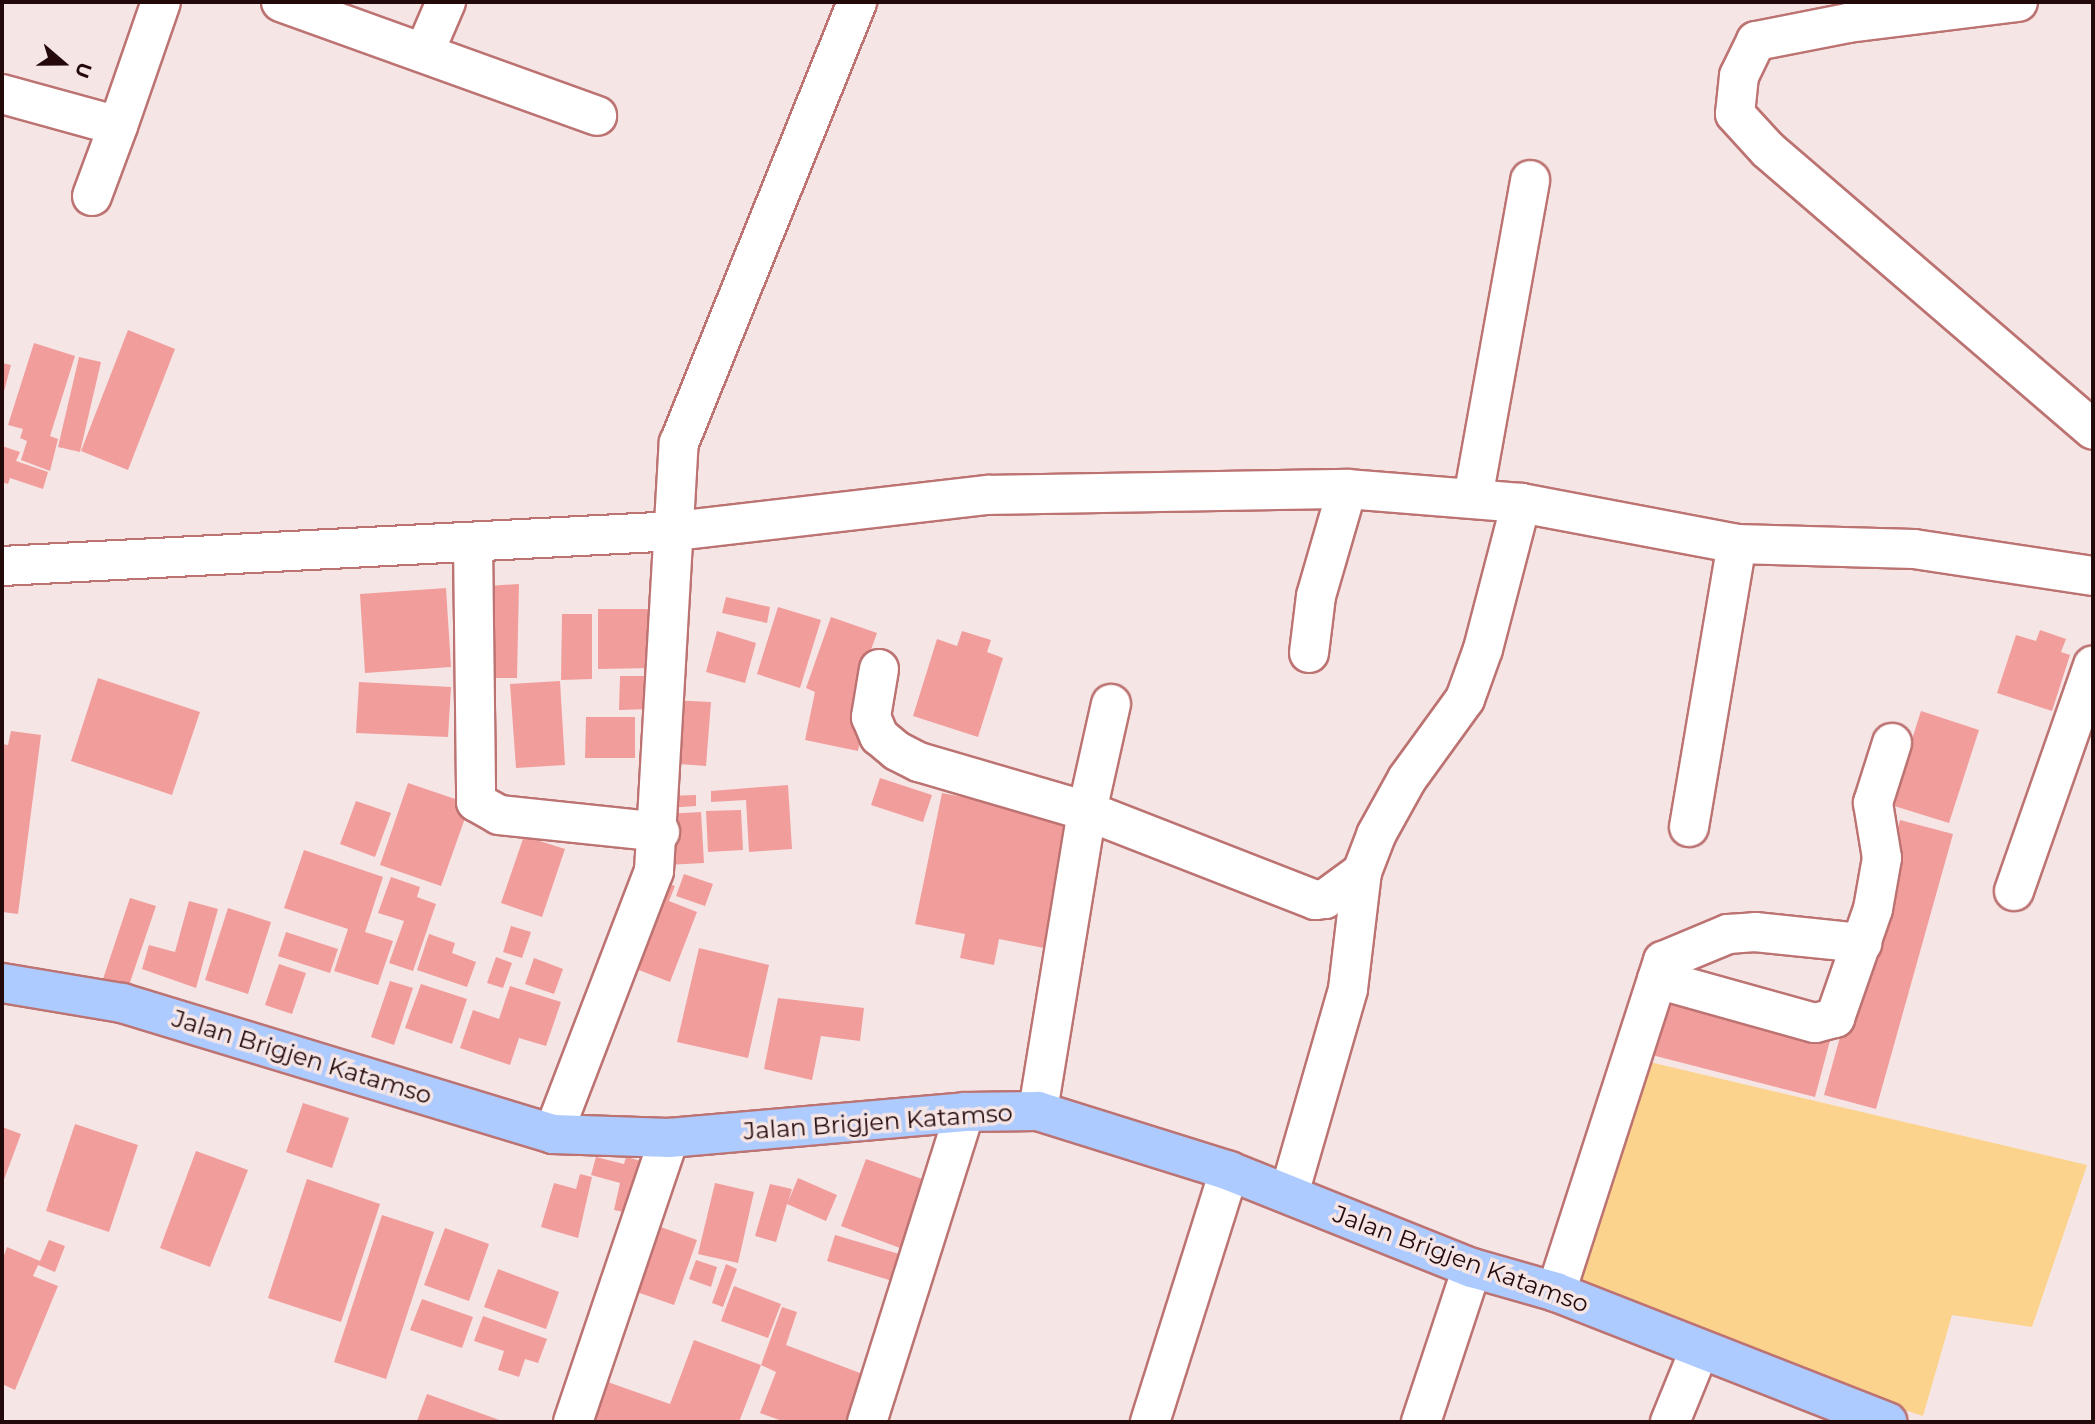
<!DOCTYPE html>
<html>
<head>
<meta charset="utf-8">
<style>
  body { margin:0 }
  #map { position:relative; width:2095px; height:1424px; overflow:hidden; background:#f6e5e5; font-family:Montserrat,sans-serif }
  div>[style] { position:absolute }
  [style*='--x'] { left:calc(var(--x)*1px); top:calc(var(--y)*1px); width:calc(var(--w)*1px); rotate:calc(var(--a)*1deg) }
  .green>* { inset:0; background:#fcd38c }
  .building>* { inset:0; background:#f19d9c }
  .roads { filter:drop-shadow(2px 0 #bc7372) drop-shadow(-2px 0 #bc7372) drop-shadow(0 2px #bc7372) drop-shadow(0 -2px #bc7372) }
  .minor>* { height:38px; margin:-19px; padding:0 19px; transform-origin:19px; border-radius:19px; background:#fff }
  .major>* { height:38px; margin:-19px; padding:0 19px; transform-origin:19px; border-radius:19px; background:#adcbff }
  span { translate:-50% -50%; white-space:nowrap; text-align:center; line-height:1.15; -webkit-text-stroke:7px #f6e5e5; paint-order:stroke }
  .street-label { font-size:24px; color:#24090a }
  .frame { position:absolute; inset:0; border:4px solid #24090a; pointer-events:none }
  .north { position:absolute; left:28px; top:28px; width:70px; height:70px; -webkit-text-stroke:5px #f6e5e5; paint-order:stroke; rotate:110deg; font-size:19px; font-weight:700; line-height:28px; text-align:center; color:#24090a }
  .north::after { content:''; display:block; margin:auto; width:24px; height:32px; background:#24090a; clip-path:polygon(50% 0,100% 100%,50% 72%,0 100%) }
</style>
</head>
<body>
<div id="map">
  <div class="green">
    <i style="clip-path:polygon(1641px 1060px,2087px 1165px,2032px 1327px,1952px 1315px,1923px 1416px,1570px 1302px)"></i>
  </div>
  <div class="building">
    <i style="clip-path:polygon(128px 330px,175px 349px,128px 470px,81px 451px)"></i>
    <i style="clip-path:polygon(34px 343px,75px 356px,50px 436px,58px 439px,50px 471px,21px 460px,27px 441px,20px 438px,23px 429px,8px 425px)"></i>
    <i style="clip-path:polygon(79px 357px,101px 362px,80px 452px,58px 447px)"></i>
    <i style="clip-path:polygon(2px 363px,11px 365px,3px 395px,2px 395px)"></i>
    <i style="clip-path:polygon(2px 446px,20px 452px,16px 461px,48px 472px,43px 489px,10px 478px,8px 484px,2px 482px)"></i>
    <i style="clip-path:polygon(519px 584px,517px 678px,485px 678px,487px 586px)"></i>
    <i style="clip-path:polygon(446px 588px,451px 667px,365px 673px,360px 594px)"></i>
    <i style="clip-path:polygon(726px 597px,770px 607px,767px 623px,722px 613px)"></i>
    <i style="clip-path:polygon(778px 607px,821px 620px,800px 688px,757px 674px)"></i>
    <i style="clip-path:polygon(598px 609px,653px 609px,653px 668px,598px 669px)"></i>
    <i style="clip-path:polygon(562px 614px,592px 614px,592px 679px,561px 680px)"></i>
    <i style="clip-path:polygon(831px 617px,877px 633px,867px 661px,876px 663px,858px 751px,805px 740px,815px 692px,806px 688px)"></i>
    <i style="clip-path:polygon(2040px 630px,2066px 639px,2061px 652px,2070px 655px,2052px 711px,1997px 693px,2016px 635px,2036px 641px)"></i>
    <i style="clip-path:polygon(717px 631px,756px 643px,745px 683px,706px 672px)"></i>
    <i style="clip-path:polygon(962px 631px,991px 640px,987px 652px,1003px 658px,978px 737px,913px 716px,937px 639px,957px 646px)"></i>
    <i style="clip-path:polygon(620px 676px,650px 676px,650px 709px,619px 710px)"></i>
    <i style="clip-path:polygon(98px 678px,200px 712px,172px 795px,71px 761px)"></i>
    <i style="clip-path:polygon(560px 681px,565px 765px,516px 768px,510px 684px)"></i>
    <i style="clip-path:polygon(359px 682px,451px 687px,448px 737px,356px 733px)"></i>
    <i style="clip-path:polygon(671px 700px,711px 702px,706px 766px,666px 763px)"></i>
    <i style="clip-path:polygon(1921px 711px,1979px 730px,1949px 823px,1891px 805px)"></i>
    <i style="clip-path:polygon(586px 717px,635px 717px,635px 758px,585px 758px)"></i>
    <i style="clip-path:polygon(11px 731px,41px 735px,18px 914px,2px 912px,2px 744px,8px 745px)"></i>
    <i style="clip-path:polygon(880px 778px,932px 795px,923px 822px,871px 805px)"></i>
    <i style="clip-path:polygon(408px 783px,470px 804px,441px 886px,380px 865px)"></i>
    <i style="clip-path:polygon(788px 785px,792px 849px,749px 852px,746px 800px,711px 802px,711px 791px)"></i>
    <i style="clip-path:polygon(942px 793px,1075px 819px,1049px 949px,999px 939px,994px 965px,960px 958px,965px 934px,915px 924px)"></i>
    <i style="clip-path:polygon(696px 795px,696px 806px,667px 808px,667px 796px)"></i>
    <i style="clip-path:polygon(356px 801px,391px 813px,375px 857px,340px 844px)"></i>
    <i style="clip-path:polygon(741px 810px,743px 850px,708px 852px,706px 811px)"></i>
    <i style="clip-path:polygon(701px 812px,704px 863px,666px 865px,664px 814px)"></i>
    <i style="clip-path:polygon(1900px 820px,1953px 834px,1876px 1109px,1824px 1095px)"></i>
    <i style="clip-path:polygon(524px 836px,565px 849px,542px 917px,501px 903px)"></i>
    <i style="clip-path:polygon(304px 850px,383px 877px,365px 932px,393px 941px,378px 985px,334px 971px,348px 929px,284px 908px)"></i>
    <i style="clip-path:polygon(684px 874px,713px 884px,705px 906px,676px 896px)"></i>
    <i style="clip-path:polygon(391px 877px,420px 887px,417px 897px,436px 904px,413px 971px,389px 963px,404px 921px,378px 913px)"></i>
    <i style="clip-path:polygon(656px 878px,675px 886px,669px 901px,697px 912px,670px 982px,623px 964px)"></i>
    <i style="clip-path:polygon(130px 898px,156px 906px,126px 994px,101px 985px)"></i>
    <i style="clip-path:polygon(189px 901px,218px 909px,196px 988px,142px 969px,149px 945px,175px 952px)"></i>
    <i style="clip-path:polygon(228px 908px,271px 922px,248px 994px,205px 980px)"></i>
    <i style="clip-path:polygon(511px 926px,531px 932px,522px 958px,503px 952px)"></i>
    <i style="clip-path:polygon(286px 932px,338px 949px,330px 973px,278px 956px)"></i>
    <i style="clip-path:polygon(429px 934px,455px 943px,452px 953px,476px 962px,467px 987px,417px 970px)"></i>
    <i style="clip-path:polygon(699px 948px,769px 965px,748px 1058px,677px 1042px)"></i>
    <i style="clip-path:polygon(496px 957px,512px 963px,503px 988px,487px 983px)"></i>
    <i style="clip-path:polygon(534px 958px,563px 969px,554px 994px,525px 984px)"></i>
    <i style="clip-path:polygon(279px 964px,306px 973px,292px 1014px,265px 1005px)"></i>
    <i style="clip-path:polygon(390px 981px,413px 988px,394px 1045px,371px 1037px)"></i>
    <i style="clip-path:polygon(421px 984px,467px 999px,452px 1044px,405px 1028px)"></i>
    <i style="clip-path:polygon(510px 986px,561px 1002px,546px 1046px,519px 1038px,510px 1065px,460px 1048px,473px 1010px,499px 1019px)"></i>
    <i style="clip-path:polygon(1664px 990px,1832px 1033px,1815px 1097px,1648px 1054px)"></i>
    <i style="clip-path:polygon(778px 998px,864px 1008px,860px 1041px,821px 1036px,812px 1080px,764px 1069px)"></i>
    <i style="clip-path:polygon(303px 1103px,349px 1118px,332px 1168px,286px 1152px)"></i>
    <i style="clip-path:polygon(75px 1124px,138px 1145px,109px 1232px,46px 1211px)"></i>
    <i style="clip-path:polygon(2px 1127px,21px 1134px,2px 1185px)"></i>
    <i style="clip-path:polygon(196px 1151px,248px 1170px,210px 1267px,160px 1248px)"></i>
    <i style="clip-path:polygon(596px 1157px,624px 1164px,626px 1157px,645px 1162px,633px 1214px,614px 1210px,620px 1183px,591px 1175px)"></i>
    <i style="clip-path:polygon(866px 1159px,925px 1180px,900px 1248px,841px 1226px)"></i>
    <i style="clip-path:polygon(580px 1174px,592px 1177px,578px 1238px,541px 1227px,554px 1183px,576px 1189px)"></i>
    <i style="clip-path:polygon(798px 1178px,837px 1195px,826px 1221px,787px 1204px,776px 1242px,755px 1236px,770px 1184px,792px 1189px,788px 1202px)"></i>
    <i style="clip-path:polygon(307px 1179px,380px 1204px,341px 1322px,268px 1298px)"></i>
    <i style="clip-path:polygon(715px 1183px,754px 1192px,738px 1263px,698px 1254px)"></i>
    <i style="clip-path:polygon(382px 1215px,434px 1232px,386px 1379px,334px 1362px)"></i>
    <i style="clip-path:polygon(658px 1226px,697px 1240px,674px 1305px,634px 1291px)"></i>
    <i style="clip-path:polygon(445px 1228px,489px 1244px,469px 1301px,424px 1285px)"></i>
    <i style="clip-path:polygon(835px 1235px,906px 1256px,899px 1283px,827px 1261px)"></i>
    <i style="clip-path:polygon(49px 1240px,65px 1246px,55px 1272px,38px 1265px,33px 1276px,58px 1286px,15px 1390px,2px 1384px,2px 1261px,7px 1247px,40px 1261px)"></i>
    <i style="clip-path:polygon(696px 1260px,717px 1267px,711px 1287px,689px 1279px)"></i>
    <i style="clip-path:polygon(726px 1264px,737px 1269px,723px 1307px,712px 1303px)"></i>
    <i style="clip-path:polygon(498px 1269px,559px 1292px,546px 1329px,484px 1307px)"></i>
    <i style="clip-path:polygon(734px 1286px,781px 1304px,768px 1338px,721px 1321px)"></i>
    <i style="clip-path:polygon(422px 1299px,473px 1317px,462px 1348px,410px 1330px)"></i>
    <i style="clip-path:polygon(782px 1307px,797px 1312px,786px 1345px,868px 1376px,851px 1422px,785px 1422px,760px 1413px,776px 1372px,761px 1365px,739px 1422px,588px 1422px,602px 1380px,670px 1404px,694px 1340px,761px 1365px)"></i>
    <i style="clip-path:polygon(483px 1316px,547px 1339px,538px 1363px,525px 1359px,519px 1377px,498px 1370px,504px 1351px,474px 1341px)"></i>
    <i style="clip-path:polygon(427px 1394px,505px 1422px,417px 1421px)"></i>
  </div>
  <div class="roads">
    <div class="minor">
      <i style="--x:281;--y:2;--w:336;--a:19.8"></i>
      <i style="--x:2018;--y:2;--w:171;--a:173"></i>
      <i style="--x:1848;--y:23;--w:94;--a:168.9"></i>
      <i style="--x:1756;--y:41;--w:39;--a:116"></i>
      <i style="--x:1739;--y:76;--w:38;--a:96"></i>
      <i style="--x:1735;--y:114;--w:49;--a:47.5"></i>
      <i style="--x:1768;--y:150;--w:429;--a:40.7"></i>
      <i style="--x:424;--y:53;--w:56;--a:-66.7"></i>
      <i style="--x:2;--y:94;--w:120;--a:15.4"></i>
      <i style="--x:118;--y:126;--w:131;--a:-70.9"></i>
      <i style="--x:92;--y:196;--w:75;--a:-69.6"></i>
      <i style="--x:1473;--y:498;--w:323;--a:-79.8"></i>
      <i style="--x:473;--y:542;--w:260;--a:89.3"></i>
      <i style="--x:476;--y:802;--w:26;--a:29"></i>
      <i style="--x:499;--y:815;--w:162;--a:6"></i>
      <i style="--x:2;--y:566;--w:675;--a:-2.97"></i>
      <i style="--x:676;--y:531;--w:314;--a:-6.6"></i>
      <i style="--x:988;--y:495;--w:359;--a:-1"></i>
      <i style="--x:1309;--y:653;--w:57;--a:-83"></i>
      <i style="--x:1316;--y:596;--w:111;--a:-73.8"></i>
      <i style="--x:1347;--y:489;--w:175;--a:4.6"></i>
      <i style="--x:1521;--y:503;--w:220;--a:10.7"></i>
      <i style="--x:879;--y:669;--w:49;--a:99.5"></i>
      <i style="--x:871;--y:717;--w:21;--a:67"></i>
      <i style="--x:879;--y:736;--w:23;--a:40"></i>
      <i style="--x:897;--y:751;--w:25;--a:27"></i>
      <i style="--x:919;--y:762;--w:175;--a:16.3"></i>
      <i style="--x:1087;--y:811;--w:304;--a:99.3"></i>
      <i style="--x:1111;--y:704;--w:110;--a:102.6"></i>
      <i style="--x:1087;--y:811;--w:245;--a:21.3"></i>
      <i style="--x:1315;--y:900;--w:10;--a:-6"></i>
      <i style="--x:1325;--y:899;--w:46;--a:-36.1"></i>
      <i style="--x:1689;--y:827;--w:287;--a:-80.4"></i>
      <i style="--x:1737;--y:544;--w:177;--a:1.6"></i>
      <i style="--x:1914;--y:549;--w:181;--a:8.6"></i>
      <i style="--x:2014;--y:891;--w:239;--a:-70.7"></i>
      <i style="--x:1657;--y:979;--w:164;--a:15.6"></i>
      <i style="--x:1815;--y:1023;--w:21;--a:-14"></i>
      <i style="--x:1835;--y:1018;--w:115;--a:-70.8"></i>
      <i style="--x:1873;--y:909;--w:52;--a:-80"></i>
      <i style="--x:1882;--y:858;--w:56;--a:-99.3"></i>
      <i style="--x:1873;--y:803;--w:63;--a:-72.4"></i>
      <i style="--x:553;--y:1134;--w:282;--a:-69"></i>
      <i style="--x:654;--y:871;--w:429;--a:-86.7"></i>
      <i style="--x:679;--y:443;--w:476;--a:-68"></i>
      <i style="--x:1289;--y:1194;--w:213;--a:-73.9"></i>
      <i style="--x:1348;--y:989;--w:118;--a:-83.2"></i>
      <i style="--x:1362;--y:872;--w:40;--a:-69"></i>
      <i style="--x:1376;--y:835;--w:64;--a:-61"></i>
      <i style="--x:1407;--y:779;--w:99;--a:-54.1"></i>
      <i style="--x:1465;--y:699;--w:53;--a:-70.2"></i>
      <i style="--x:1483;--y:649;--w:151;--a:-75.4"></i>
      <i style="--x:1556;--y:1292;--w:348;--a:-72.1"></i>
      <i style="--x:1663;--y:961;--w:70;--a:-22.6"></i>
      <i style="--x:1728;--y:934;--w:27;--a:-4"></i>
      <i style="--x:1755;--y:932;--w:108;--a:5.9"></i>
      <i style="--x:573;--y:1422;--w:300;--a:-71.3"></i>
      <i style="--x:867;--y:1422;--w:325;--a:-72.5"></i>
      <i style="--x:1150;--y:1422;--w:263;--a:-72.5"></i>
      <i style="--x:1421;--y:1422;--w:162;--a:-71.7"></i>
      <i style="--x:1670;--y:1422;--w:77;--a:-67.8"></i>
    </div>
    <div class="major">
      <i style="--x:2;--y:983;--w:122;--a:9.5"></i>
      <i style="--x:122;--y:1003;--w:450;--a:16.9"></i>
      <i style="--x:553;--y:1134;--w:116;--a:2"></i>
      <i style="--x:669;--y:1138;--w:297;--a:-5"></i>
      <i style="--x:965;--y:1112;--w:73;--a:-0.8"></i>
      <i style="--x:1038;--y:1111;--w:200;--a:17.4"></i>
      <i style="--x:1229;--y:1171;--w:262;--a:21.8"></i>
      <i style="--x:1472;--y:1268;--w:87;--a:15.9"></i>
      <i style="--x:1556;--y:1292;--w:356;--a:21.4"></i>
    </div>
  </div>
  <div class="street-label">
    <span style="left:302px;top:1057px;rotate:17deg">Jalan Brigjen Katamso</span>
    <span style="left:878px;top:1122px;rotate:-4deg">Jalan Brigjen Katamso</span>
    <span style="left:1461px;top:1259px;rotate:20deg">Jalan Brigjen Katamso</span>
  </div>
  <div class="frame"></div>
  <div class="north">U</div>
</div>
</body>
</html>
